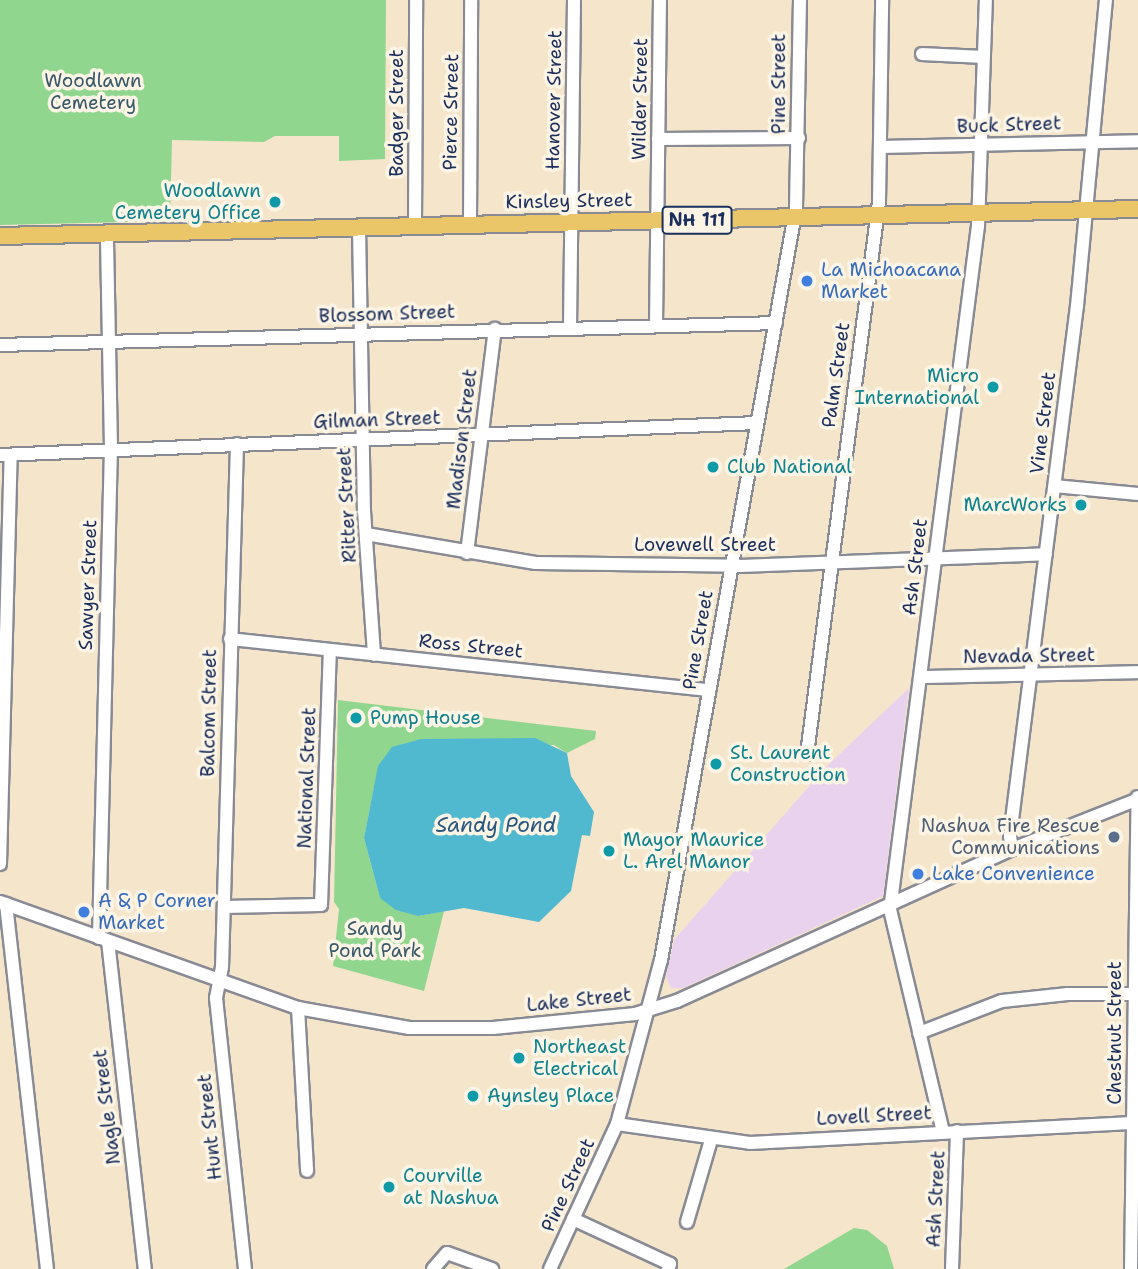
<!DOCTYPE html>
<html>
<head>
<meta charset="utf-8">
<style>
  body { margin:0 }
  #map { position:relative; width:1138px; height:1269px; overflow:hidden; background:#f5e5cb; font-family:"Shantell Sans",sans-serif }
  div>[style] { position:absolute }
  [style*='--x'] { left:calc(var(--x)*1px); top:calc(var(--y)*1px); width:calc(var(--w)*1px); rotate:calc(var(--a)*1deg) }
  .built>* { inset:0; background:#e9d2ed }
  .green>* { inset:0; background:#90d68f }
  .water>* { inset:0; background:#51b9cf }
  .roads { filter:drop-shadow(2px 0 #888a94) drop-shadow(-2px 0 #888a94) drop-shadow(0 2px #888a94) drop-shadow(0 -2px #888a94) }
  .minor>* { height:12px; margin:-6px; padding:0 6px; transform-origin:6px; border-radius:6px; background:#fff }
  .major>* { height:16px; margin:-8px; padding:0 8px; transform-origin:8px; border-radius:8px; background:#ebc669 }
  .dots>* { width:19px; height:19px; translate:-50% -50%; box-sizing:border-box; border:4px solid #fcf5e5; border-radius:50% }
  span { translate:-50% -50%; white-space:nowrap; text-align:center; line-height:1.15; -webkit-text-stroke:7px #fcf5e5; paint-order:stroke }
  .shield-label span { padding:2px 5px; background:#fcf5e5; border:2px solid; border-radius:5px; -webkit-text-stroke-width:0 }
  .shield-label { font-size:18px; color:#1b2f5e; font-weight:700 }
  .park-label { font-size:19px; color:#38596a }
  .street-label { font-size:19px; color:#1b2f5e }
  .culture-label { font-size:19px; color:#0d838f }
  .right { translate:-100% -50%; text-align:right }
  .left { translate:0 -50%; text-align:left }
  .shop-label { font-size:19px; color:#366cbe }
  .service-label { font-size:19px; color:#4e5e75 }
  .water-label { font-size:21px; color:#2b5880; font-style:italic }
</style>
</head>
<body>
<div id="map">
  <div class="built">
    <i style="clip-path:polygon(909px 688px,883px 896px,683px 988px,671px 988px,666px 977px,674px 940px,826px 767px)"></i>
  </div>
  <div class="green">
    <i style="clip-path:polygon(0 0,386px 0,385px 159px,339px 161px,339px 136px,275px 136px,264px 142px,172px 140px,170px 221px,0 225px)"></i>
    <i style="clip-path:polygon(338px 700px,596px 731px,595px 739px,567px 753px,554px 745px,421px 739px,374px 788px,364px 838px,380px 898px,418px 916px,444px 911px,424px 991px,333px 966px,339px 909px,334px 902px)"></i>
    <i style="clip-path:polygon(854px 1228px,867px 1230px,887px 1246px,894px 1269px,784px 1269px)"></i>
  </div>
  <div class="water">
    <i style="clip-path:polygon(535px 738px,567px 753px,571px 776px,594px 812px,590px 836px,582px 835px,571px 891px,539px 922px,464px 908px,418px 916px,396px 910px,380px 898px,364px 838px,378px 766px,392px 747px,421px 739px)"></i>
  </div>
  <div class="roads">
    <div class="minor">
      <i style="--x:922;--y:54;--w:61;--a:2.8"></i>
      <i style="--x:658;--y:139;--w:141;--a:-0.4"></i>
      <i style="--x:880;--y:147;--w:258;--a:-1.3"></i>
      <i style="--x:470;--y:224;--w:224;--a:-89.7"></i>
      <i style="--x:415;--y:225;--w:225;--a:-89.7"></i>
      <i style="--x:359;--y:227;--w:284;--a:89"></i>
      <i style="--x:364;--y:511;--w:144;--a:86"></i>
      <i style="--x:656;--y:325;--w:325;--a:-89.3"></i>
      <i style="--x:570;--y:327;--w:327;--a:-89.3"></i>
      <i style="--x:0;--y:345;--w:776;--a:-1.62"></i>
      <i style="--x:237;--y:444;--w:523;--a:91.64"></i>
      <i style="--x:222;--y:967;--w:32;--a:101"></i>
      <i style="--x:216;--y:998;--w:273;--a:83.9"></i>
      <i style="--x:0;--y:455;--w:757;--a:-2.42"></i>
      <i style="--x:1055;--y:486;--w:83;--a:5.5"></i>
      <i style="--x:366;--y:534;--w:172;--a:9.7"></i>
      <i style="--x:536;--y:563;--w:204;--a:0.8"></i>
      <i style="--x:740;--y:566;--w:306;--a:-2.2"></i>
      <i style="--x:467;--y:553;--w:226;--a:-82.9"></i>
      <i style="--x:230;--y:639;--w:482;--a:6.1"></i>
      <i style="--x:921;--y:677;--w:217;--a:-1.3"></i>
      <i style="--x:807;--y:754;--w:557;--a:-82.57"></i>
      <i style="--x:879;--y:202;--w:202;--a:-89.1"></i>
      <i style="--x:1012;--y:849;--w:13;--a:-99"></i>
      <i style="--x:1010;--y:836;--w:534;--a:-82.8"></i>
      <i style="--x:1077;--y:306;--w:307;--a:-84.6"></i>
      <i style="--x:0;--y:864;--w:409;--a:-88.5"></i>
      <i style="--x:0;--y:902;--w:316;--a:19.6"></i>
      <i style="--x:298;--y:1008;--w:113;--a:10.2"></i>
      <i style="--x:409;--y:1028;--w:84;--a:0"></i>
      <i style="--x:493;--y:1028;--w:143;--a:-5.6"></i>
      <i style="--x:635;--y:1014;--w:44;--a:-17.2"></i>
      <i style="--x:677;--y:1001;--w:368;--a:-24.4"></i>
      <i style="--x:1012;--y:849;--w:136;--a:-21.6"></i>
      <i style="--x:6;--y:904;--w:367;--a:83.6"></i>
      <i style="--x:224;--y:907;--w:97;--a:-1.2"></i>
      <i style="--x:321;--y:905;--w:254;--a:-88"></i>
      <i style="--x:99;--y:938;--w:490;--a:-88.6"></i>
      <i style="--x:111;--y:448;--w:215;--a:-91.1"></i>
      <i style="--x:108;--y:941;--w:330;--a:83.6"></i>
      <i style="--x:298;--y:1008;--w:163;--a:86.8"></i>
      <i style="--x:919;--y:1033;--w:89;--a:-21.1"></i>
      <i style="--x:1002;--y:1001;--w:66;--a:-6.1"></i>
      <i style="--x:1068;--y:994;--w:70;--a:0"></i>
      <i style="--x:617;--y:1124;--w:134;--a:8.1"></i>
      <i style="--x:750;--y:1143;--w:384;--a:-3"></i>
      <i style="--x:943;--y:1132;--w:228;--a:-103.4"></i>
      <i style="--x:890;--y:910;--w:690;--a:-82.67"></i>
      <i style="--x:978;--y:226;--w:226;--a:-88"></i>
      <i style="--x:573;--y:1219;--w:107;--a:24.9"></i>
      <i style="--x:670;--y:1264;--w:5;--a:112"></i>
      <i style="--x:687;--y:1222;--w:85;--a:-73.7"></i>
      <i style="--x:433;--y:1269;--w:21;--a:-49"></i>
      <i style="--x:447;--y:1253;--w:48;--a:19.6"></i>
      <i style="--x:550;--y:1269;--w:160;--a:-65.2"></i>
      <i style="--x:617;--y:1124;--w:170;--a:-75"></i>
      <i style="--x:661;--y:960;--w:764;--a:-79.82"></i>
      <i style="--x:796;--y:208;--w:208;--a:-88.9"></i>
      <i style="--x:952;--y:1269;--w:138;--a:-87.9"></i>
      <i style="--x:1131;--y:1269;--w:472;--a:-89.2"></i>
    </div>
    <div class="major">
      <i style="--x:0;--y:236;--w:1138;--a:-1.36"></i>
    </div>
  </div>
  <div class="dots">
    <i style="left:275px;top:202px;background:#0f9aa8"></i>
    <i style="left:807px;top:281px;background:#3f7fe0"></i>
    <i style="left:993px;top:387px;background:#0f9aa8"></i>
    <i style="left:713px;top:467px;background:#0f9aa8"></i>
    <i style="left:1081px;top:505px;background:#0f9aa8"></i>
    <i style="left:356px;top:718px;background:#0f9aa8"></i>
    <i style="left:716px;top:764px;background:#0f9aa8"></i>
    <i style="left:1114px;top:837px;background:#5c6f8a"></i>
    <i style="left:609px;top:851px;background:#0f9aa8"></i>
    <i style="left:918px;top:874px;background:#3f7fe0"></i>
    <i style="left:84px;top:912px;background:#3f7fe0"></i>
    <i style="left:519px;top:1058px;background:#0f9aa8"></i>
    <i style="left:473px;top:1096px;background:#0f9aa8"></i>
    <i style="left:389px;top:1187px;background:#0f9aa8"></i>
  </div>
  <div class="shield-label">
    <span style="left:697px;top:220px">NH 111</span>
  </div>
  <div class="park-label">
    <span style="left:93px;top:92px">Woodlawn<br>Cemetery</span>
    <span style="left:375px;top:940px">Sandy<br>Pond Park</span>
  </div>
  <div class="street-label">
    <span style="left:779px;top:84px;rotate:-90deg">Pine Street</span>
    <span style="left:640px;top:99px;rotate:-89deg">Wilder Street</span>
    <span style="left:554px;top:100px;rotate:-89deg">Hanover Street</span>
    <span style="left:451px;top:112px;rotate:-89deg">Pierce Street</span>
    <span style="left:397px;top:113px;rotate:-90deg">Badger Street</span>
    <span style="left:1009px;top:125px;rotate:-2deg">Buck Street</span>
    <span style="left:569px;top:201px;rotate:-1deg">Kinsley Street</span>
    <span style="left:387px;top:314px;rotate:-2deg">Blossom Street</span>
    <span style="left:836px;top:375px;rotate:-82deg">Palm Street</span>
    <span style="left:377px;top:420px;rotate:-2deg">Gilman Street</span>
    <span style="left:1043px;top:423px;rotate:-83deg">Vine Street</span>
    <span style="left:462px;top:439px;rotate:-83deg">Madison Street</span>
    <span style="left:347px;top:505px;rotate:-93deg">Ritter Street</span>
    <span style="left:705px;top:545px">Lovewell Street</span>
    <span style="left:915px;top:567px;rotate:-83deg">Ash Street</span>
    <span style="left:88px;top:585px;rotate:-88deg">Sawyer Street</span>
    <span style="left:698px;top:640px;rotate:-80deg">Pine Street</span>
    <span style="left:471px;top:646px;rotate:6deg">Ross Street</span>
    <span style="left:1029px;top:656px;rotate:-1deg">Nevada Street</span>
    <span style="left:209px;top:713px;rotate:-89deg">Balcom Street</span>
    <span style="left:307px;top:778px;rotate:-88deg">National Street</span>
    <span style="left:579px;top:1000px;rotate:-6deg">Lake Street</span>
    <span style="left:1115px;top:1033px;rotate:-90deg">Chestnut Street</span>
    <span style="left:107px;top:1107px;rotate:-97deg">Nagle Street</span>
    <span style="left:874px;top:1116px;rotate:-3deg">Lovell Street</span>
    <span style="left:210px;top:1127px;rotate:-96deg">Hunt Street</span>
    <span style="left:568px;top:1185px;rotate:-65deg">Pine Street</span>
    <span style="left:936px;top:1199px;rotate:-87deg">Ash Street</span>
  </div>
  <div class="culture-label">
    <span class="right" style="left:261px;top:202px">Woodlawn<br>Cemetery Office</span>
    <span class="right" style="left:979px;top:387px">Micro<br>International</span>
    <span class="left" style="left:727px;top:467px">Club National</span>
    <span class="right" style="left:1067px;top:505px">MarcWorks</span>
    <span class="left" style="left:370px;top:718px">Pump House</span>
    <span class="left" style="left:730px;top:764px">St. Laurent<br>Construction</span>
    <span class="left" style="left:623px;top:851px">Mayor Maurice<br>L. Arel Manor</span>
    <span class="left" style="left:533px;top:1058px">Northeast<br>Electrical</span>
    <span class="left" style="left:487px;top:1096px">Aynsley Place</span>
    <span class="left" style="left:403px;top:1187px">Courville<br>at Nashua</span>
  </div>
  <div class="shop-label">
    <span class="left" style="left:821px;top:281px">La Michoacana<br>Market</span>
    <span class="left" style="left:932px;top:874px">Lake Convenience</span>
    <span class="left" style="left:98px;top:912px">A &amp; P Corner<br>Market</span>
  </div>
  <div class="service-label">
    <span class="right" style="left:1100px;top:837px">Nashua Fire Rescue<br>Communications</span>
  </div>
  <div class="water-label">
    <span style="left:496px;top:825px">Sandy Pond</span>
  </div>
</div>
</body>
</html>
